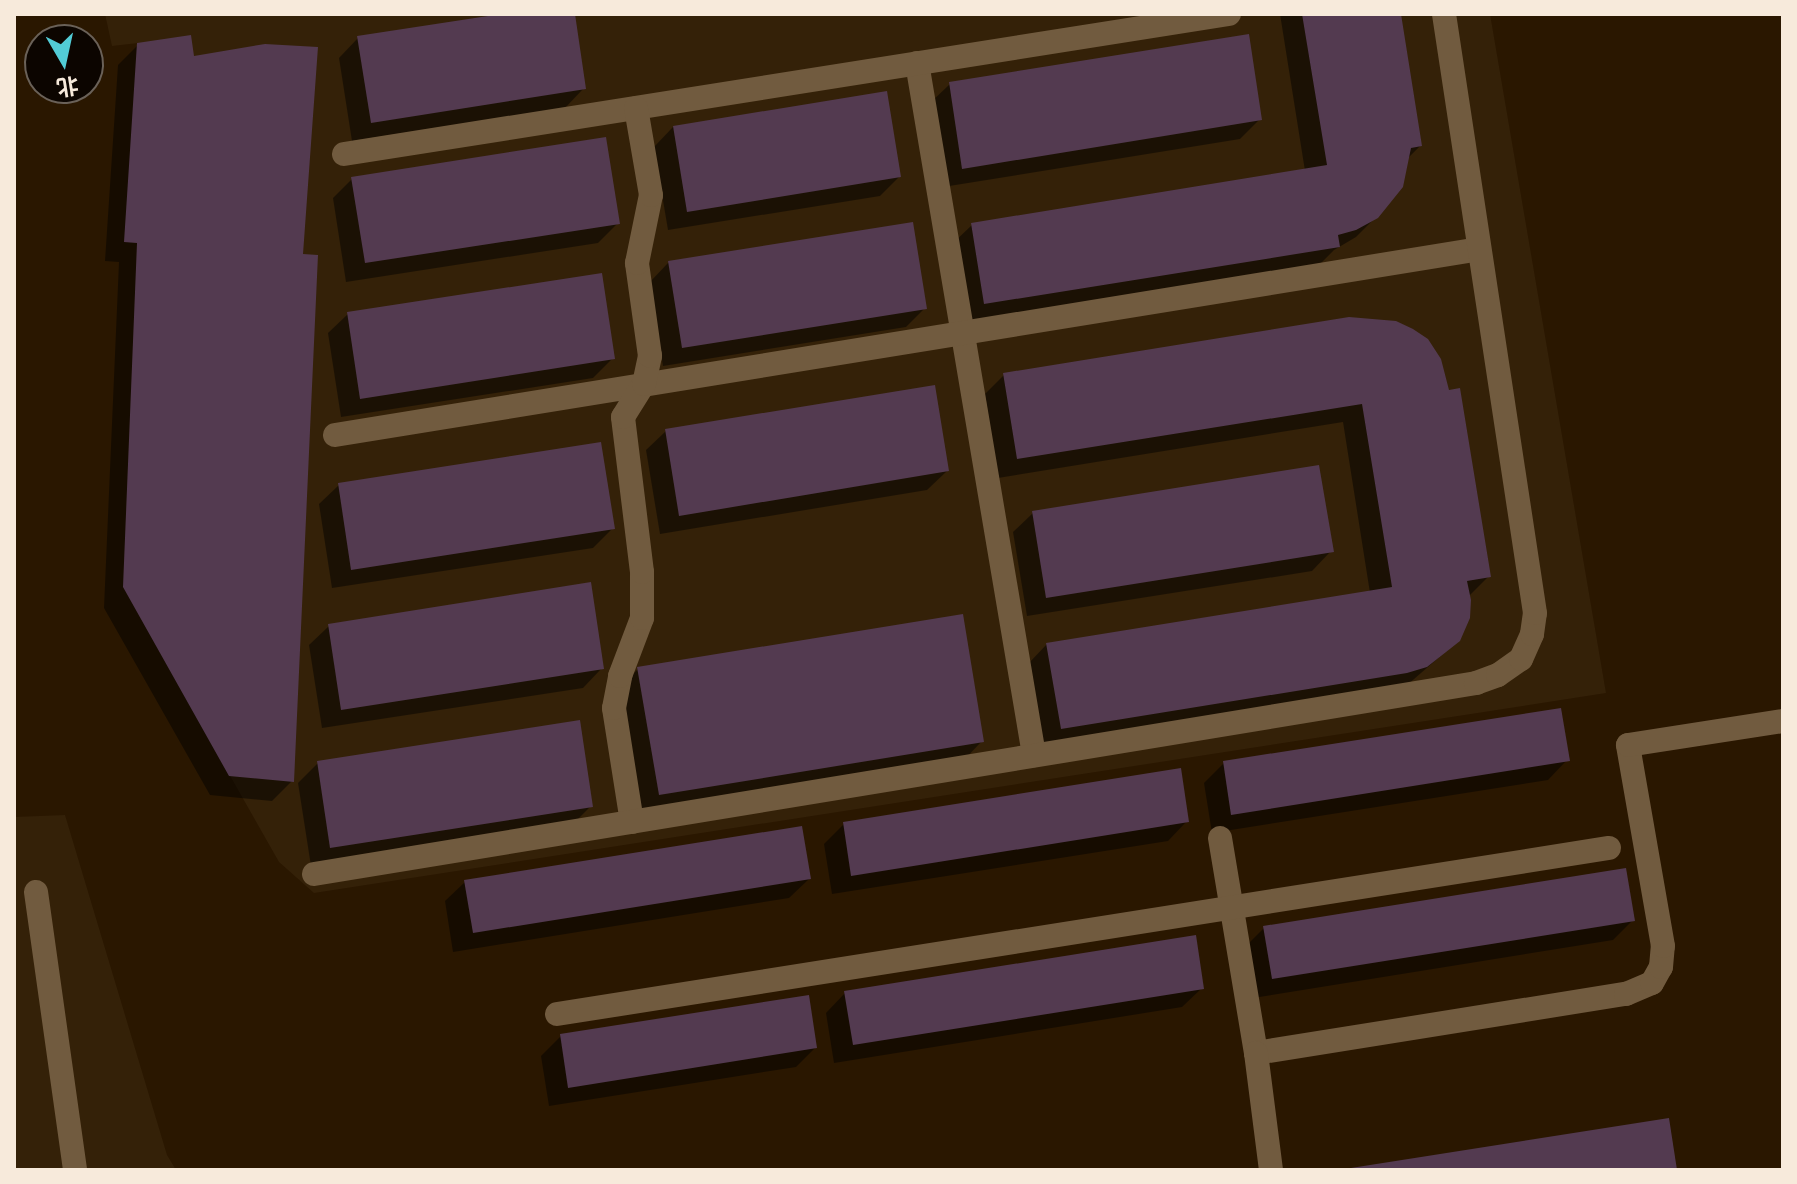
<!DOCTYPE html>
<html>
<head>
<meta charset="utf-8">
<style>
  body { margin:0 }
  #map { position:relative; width:1797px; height:1184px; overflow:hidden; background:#2a1700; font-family:"Libre Baskerville","Noto Sans SC",serif }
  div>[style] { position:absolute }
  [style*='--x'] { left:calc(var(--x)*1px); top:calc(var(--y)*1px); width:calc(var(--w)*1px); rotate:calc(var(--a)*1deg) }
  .built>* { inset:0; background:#342108 }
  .shadow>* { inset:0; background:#0007 }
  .building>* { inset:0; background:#533a50 }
  .minor>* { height:24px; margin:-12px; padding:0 12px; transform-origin:12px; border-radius:12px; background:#715b3f }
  span { translate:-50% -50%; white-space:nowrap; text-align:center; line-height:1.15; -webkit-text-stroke:7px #0c0500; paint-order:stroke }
  .frame { position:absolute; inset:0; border:16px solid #f7eadb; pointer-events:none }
  .north { position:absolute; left:24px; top:24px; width:80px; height:80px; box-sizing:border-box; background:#0c0500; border:2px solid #6a6158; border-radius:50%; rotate:171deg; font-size:22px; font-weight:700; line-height:32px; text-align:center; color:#f7eadb }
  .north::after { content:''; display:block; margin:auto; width:28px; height:36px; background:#52ccd6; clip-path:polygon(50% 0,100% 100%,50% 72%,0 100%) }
</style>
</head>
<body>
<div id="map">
  <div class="built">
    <i style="clip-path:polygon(105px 14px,1490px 14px,1606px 693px,314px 893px,279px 862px,123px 587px,137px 243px,124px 242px,138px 43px,112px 46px)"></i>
    <i style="clip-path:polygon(65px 815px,167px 1155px,176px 1170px,14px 1170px,14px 817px)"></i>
  </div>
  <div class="shadow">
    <i style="clip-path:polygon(514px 14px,573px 14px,584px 88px,565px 108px,352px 141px,339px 58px,358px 38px)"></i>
    <i style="clip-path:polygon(1280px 14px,1399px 14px,1420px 146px,1407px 159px,1376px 217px,1356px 237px,1334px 250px,1318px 266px,965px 323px,952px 244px,972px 225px,1305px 171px)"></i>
    <i style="clip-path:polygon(138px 45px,193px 58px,301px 256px,292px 781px,272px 801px,210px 795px,104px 608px,119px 262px,105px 261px,118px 65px)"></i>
    <i style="clip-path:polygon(950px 84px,1260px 119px,1240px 139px,943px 187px,930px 103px)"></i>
    <i style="clip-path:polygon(673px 127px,899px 177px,880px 196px,668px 230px,654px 147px)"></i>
    <i style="clip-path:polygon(352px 179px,618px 223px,598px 243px,346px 282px,333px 198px)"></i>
    <i style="clip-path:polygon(668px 263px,925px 308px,906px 327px,663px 366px,649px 283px)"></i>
    <i style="clip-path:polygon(348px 314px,613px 358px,593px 378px,341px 417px,328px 333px)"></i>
    <i style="clip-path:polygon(1349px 319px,1489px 576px,1469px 596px,1459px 640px,1406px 686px,1042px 748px,1028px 664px,1047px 644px,1370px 593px,1343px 422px,998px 478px,985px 394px,1004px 375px)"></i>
    <i style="clip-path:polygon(666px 431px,947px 471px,927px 490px,660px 534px,646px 450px)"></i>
    <i style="clip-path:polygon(339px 485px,613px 528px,593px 548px,332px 588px,319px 504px)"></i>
    <i style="clip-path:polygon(1033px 513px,1331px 551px,1312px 571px,1027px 616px,1013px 532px)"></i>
    <i style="clip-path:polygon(329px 626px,602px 668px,583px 688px,322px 728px,309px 645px)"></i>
    <i style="clip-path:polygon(638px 669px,982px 741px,963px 761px,639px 814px,619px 688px)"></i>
    <i style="clip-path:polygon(1567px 760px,1548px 780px,1212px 833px,1204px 783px,1224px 763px)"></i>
    <i style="clip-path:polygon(318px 763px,591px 806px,572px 825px,311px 866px,298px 783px)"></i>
    <i style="clip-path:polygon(1187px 821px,1168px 841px,832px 894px,824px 844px,844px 824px)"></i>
    <i style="clip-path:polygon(809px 879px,789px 898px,453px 952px,445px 901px,465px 882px)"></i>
    <i style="clip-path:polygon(1632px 921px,1613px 940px,1253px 998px,1245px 947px,1264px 928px)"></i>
    <i style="clip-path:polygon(1202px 988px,1182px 1007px,834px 1063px,826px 1013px,845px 993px)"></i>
    <i style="clip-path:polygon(561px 1036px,815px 1048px,796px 1067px,549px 1106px,541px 1056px)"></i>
  </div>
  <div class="building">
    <i style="clip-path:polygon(501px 14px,575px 14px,586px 89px,371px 123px,357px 36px)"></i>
    <i style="clip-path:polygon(1302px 14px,1401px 14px,1422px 146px,1411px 148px,1403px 187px,1378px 218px,1356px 230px,1338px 235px,1340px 247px,984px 304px,971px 223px,1327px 165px)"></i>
    <i style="clip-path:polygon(1249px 34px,1262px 120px,962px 169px,949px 82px)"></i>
    <i style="clip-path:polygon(191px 35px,194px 56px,265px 44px,318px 47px,303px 254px,318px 255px,294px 782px,229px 776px,123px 587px,137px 243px,124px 242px,137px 43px)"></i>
    <i style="clip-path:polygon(887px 91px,901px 177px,687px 212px,673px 126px)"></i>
    <i style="clip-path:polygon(606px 137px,620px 224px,365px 263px,351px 177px)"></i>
    <i style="clip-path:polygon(913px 222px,927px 309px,682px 348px,668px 261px)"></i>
    <i style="clip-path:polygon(602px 273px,615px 359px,360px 399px,347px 312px)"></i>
    <i style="clip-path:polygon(1349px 317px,1396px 321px,1413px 329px,1428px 339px,1441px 359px,1449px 390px,1460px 388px,1491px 577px,1467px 581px,1471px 600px,1470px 618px,1460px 641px,1427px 667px,1407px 673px,1061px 729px,1046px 643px,1392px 587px,1362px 404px,1017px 459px,1003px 373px)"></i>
    <i style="clip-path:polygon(935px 385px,949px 471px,679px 516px,665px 429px)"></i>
    <i style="clip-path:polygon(601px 442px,615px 529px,351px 570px,338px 483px)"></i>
    <i style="clip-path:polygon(1319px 465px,1334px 552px,1046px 598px,1032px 511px)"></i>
    <i style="clip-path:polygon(591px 582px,604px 669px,341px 710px,328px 624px)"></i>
    <i style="clip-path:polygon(963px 614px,984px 742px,659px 795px,637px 667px)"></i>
    <i style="clip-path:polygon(1561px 708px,1570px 761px,1231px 815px,1223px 761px)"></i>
    <i style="clip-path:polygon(580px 720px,593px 807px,330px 848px,317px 761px)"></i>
    <i style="clip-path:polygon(1181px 768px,1189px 822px,851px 876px,843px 822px)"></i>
    <i style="clip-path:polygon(802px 826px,811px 879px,473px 933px,464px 880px)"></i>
    <i style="clip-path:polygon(1626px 868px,1635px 921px,1272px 979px,1263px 926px)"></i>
    <i style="clip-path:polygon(1196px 935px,1204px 989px,853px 1045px,844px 991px)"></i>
    <i style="clip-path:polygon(809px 995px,817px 1048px,568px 1088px,560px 1034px)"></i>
    <i style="clip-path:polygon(1669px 1118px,1677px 1170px,1351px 1170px,1351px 1168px)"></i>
  </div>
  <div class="minor">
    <i style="--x:917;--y:63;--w:702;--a:80.4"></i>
    <i style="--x:344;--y:154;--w:896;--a:-8.99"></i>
    <i style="--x:335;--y:435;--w:1159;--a:-9.23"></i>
    <i style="--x:632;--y:822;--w:115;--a:-99"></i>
    <i style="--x:614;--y:708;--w:33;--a:-79"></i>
    <i style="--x:620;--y:676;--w:62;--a:-69.2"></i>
    <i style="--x:642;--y:618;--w:46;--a:-90"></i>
    <i style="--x:642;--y:572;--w:156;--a:-97"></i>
    <i style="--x:623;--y:417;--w:39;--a:-58"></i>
    <i style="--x:644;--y:384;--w:29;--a:-78"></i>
    <i style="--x:650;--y:356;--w:94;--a:-98"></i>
    <i style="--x:637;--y:263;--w:69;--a:-78.4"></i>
    <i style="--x:651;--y:195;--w:88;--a:-99.8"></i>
    <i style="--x:1220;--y:838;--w:218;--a:80.5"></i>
    <i style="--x:1256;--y:1053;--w:375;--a:-9.1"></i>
    <i style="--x:1626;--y:994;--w:28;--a:-23"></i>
    <i style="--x:1652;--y:983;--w:18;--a:-61"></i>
    <i style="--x:1661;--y:967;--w:21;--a:-85"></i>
    <i style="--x:1663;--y:946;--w:204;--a:-99.9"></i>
    <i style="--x:1628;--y:745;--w:157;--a:-8.8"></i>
    <i style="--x:314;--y:874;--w:1178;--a:-9.33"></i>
    <i style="--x:1476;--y:683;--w:23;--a:-20"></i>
    <i style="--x:1498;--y:675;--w:28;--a:-35"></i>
    <i style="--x:1521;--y:659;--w:27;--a:-66"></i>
    <i style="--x:1532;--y:634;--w:21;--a:-82"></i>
    <i style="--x:1535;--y:613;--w:606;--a:-98.64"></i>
    <i style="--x:36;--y:892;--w:281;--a:82"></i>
    <i style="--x:557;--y:1014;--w:1065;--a:-8.97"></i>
    <i style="--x:1256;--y:1053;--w:118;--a:82.7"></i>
  </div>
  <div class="frame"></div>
  <div class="north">北</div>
</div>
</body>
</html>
